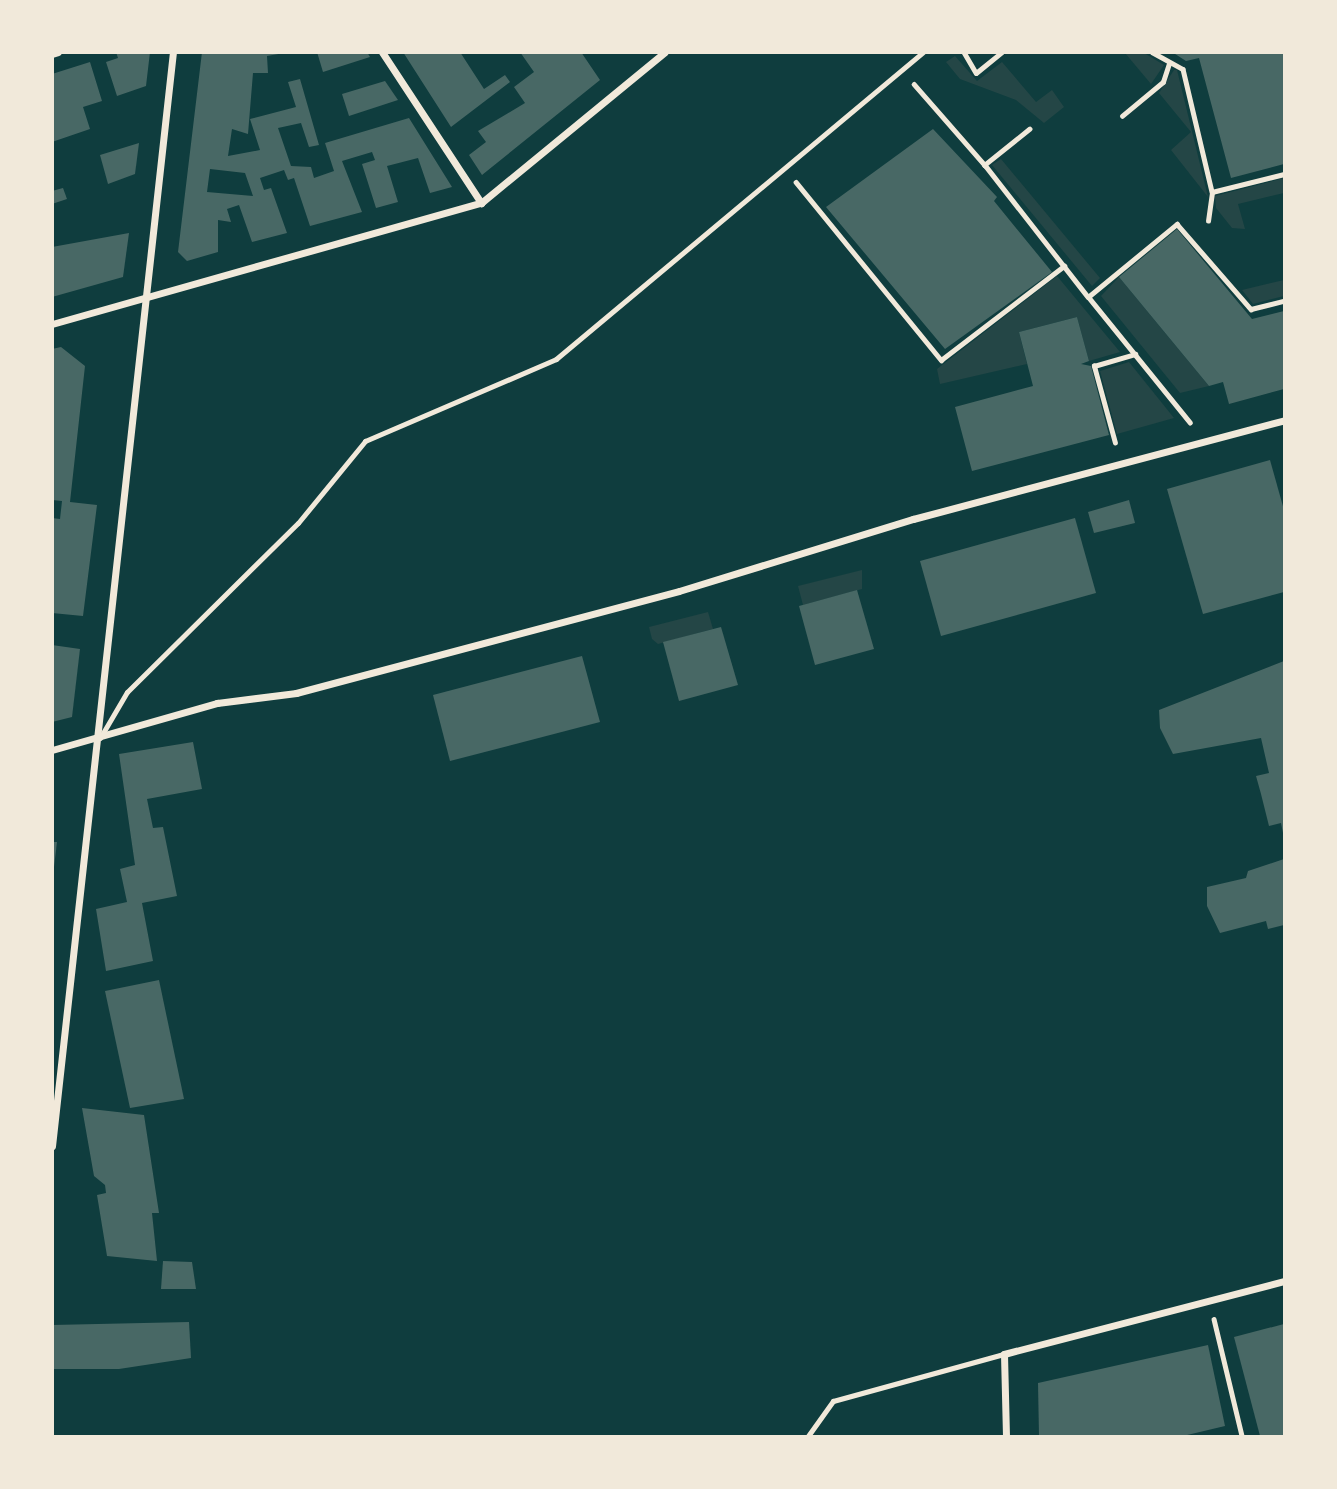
<!DOCTYPE html>
<html>
<head>
<meta charset="utf-8">
<style>
  body { margin:0 }
  #map { position:relative; width:1337px; height:1489px; overflow:hidden; background:#0f3d3e; font-family:"Alegreya Sans",sans-serif }
  div>[style] { position:absolute }
  [style*='--x'] { left:calc(var(--x)*1px); top:calc(var(--y)*1px); width:calc(var(--w)*1px); rotate:calc(var(--a)*1deg) }
  .green>* { inset:0; background:#244646 }
  .building>* { inset:0; background:#486865 }
  .path>* { height:4.5px; margin:-2.25px; padding:0 2.25px; transform-origin:2.25px; border-radius:2.25px; background:#f1e9da }
  .service>* { height:5px; margin:-2.5px; padding:0 2.5px; transform-origin:2.5px; border-radius:2.5px; background:#f1e9da }
  .minor>* { height:7px; margin:-3.5px; padding:0 3.5px; transform-origin:3.5px; border-radius:3.5px; background:#f1e9da }
  span { translate:-50% -50%; white-space:nowrap; text-align:center; line-height:1.15; -webkit-text-stroke:6px #f1e9da; paint-order:stroke }
  .frame { position:absolute; inset:0; border:54px solid #f1e9da; pointer-events:none }
</style>
</head>
<body>
<div id="map">
  <div class="green">
    <i style="clip-path:polygon(1125px 53px,1144px 53px,1164px 65px,1151px 84px)"></i>
    <i style="clip-path:polygon(955px 56px,977px 81px,1002px 62px,1036px 102px,1052px 90px,1064px 107px,1044px 123px,1016px 100px,960px 79px,946px 62px)"></i>
    <i style="clip-path:polygon(1174px 70px,1177px 70px,1208px 197px,1171px 150px,1191px 132px,1159px 93px)"></i>
    <i style="clip-path:polygon(1001px 159px,1100px 278px,1092px 286px,992px 165px)"></i>
    <i style="clip-path:polygon(1284px 178px,1284px 193px,1238px 204px,1245px 229px,1232px 228px,1216px 208px,1215px 196px)"></i>
    <i style="clip-path:polygon(1057px 276px,1120px 352px,1089px 361px,1077px 317px,1019px 332px,1027px 364px,940px 384px,937px 369px)"></i>
    <i style="clip-path:polygon(1119px 277px,1209px 386px,1180px 393px,1101px 296px)"></i>
    <i style="clip-path:polygon(1284px 280px,1284px 296px,1253px 304px,1242px 290px)"></i>
    <i style="clip-path:polygon(1129px 362px,1174px 418px,1117px 434px,1100px 371px)"></i>
    <i style="clip-path:polygon(862px 570px,862px 589px,803px 605px,798px 586px)"></i>
    <i style="clip-path:polygon(708px 612px,713px 629px,658px 644px,652px 639px,649px 627px)"></i>
  </div>
  <div class="building">
    <i style="clip-path:polygon(116px 52px,150px 52px,146px 86px,117px 96px,106px 62px,118px 58px)"></i>
    <i style="clip-path:polygon(evenodd,202px 52px,290px 52px,267px 56px,268px 73px,253px 73px,248px 134px,232px 129px,228px 156px,260px 150px,250px 119px,296px 107px,288px 82px,300px 79px,319px 145px,309px 147px,301px 123px,278px 128px,291px 166px,311px 167px,314px 178px,334px 171px,325px 143px,409px 118px,452px 187px,430px 193px,418px 158px,387px 166px,398px 202px,376px 208px,362px 164px,375px 160px,372px 152px,342px 161px,362px 212px,310px 226px,294px 178px,288px 180px,284px 170px,260px 178px,264px 190px,271px 188px,287px 233px,252px 242px,239px 205px,227px 209px,231px 222px,218px 220px,218px 252px,187px 261px,178px 252px,202px 52px,210px 169px,245px 173px,253px 196px,207px 192px,210px 169px)"></i>
    <i style="clip-path:polygon(317px 52px,367px 52px,370px 57px,323px 72px)"></i>
    <i style="clip-path:polygon(403px 52px,460px 52px,484px 89px,505px 75px,510px 82px,451px 127px)"></i>
    <i style="clip-path:polygon(520px 52px,581px 52px,600px 80px,482px 175px,469px 155px,486px 142px,478px 131px,525px 103px,514px 87px,534px 72px)"></i>
    <i style="clip-path:polygon(1172px 52px,1284px 52px,1284px 164px,1231px 178px,1199px 58px,1186px 61px)"></i>
    <i style="clip-path:polygon(90px 62px,102px 101px,83px 107px,90px 129px,52px 142px,52px 74px)"></i>
    <i style="clip-path:polygon(385px 81px,398px 100px,349px 116px,342px 94px)"></i>
    <i style="clip-path:polygon(933px 129px,997px 197px,994px 201px,1052px 272px,945px 349px,826px 207px)"></i>
    <i style="clip-path:polygon(139px 143px,135px 174px,108px 184px,100px 155px)"></i>
    <i style="clip-path:polygon(63px 188px,67px 199px,52px 204px,52px 191px)"></i>
    <i style="clip-path:polygon(1177px 229px,1252px 319px,1284px 311px,1284px 389px,1229px 404px,1223px 382px,1209px 386px,1119px 277px)"></i>
    <i style="clip-path:polygon(129px 233px,123px 277px,52px 297px,52px 247px)"></i>
    <i style="clip-path:polygon(1077px 317px,1089px 361px,1081px 364px,1091px 366px,1109px 435px,972px 471px,955px 407px,1033px 386px,1019px 332px)"></i>
    <i style="clip-path:polygon(61px 347px,85px 366px,70px 502px,97px 505px,83px 616px,52px 613px,52px 518px,60px 519px,62px 501px,52px 500px,52px 349px)"></i>
    <i style="clip-path:polygon(1270px 460px,1284px 510px,1284px 592px,1203px 614px,1167px 489px)"></i>
    <i style="clip-path:polygon(1129px 500px,1135px 523px,1094px 533px,1088px 512px)"></i>
    <i style="clip-path:polygon(1075px 518px,1096px 593px,941px 636px,920px 561px)"></i>
    <i style="clip-path:polygon(857px 590px,874px 649px,815px 665px,799px 606px)"></i>
    <i style="clip-path:polygon(721px 627px,738px 685px,679px 701px,663px 642px)"></i>
    <i style="clip-path:polygon(52px 645px,80px 649px,72px 717px,52px 722px)"></i>
    <i style="clip-path:polygon(582px 656px,600px 722px,450px 761px,433px 695px)"></i>
    <i style="clip-path:polygon(1284px 661px,1284px 833px,1283px 833px,1281px 823px,1269px 826px,1261px 794px,1256px 776px,1269px 773px,1261px 738px,1173px 754px,1160px 728px,1159px 710px)"></i>
    <i style="clip-path:polygon(193px 742px,202px 789px,147px 799px,153px 828px,163px 827px,177px 896px,142px 903px,153px 961px,106px 971px,96px 909px,127px 902px,120px 869px,135px 865px,119px 754px)"></i>
    <i style="clip-path:polygon(52px 842px,57px 842px,54px 867px,52px 867px)"></i>
    <i style="clip-path:polygon(1284px 859px,1284px 925px,1268px 929px,1266px 921px,1220px 933px,1207px 906px,1207px 887px,1246px 878px,1248px 871px)"></i>
    <i style="clip-path:polygon(159px 980px,184px 1099px,130px 1108px,105px 991px)"></i>
    <i style="clip-path:polygon(82px 1108px,144px 1115px,159px 1213px,152px 1213px,157px 1261px,107px 1256px,97px 1195px,106px 1193px,105px 1185px,94px 1176px)"></i>
    <i style="clip-path:polygon(163px 1261px,192px 1262px,196px 1289px,161px 1289px)"></i>
    <i style="clip-path:polygon(189px 1322px,191px 1358px,119px 1369px,52px 1369px,52px 1325px)"></i>
    <i style="clip-path:polygon(1284px 1324px,1284px 1436px,1260px 1436px,1234px 1337px)"></i>
    <i style="clip-path:polygon(1208px 1345px,1225px 1426px,1183px 1436px,1039px 1436px,1038px 1383px)"></i>
  </div>
  <div class="path">
    <i style="--x:964;--y:52;--w:24;--a:60"></i>
    <i style="--x:976;--y:73;--w:33;--a:-39"></i>
    <i style="--x:1152;--y:52;--w:35;--a:29"></i>
    <i style="--x:1183;--y:69;--w:126;--a:76.7"></i>
    <i style="--x:1212;--y:192;--w:74;--a:-14"></i>
    <i style="--x:914;--y:84;--w:108;--a:48.8"></i>
    <i style="--x:1122;--y:116;--w:53;--a:-39.7"></i>
    <i style="--x:1163;--y:82;--w:20;--a:-72"></i>
    <i style="--x:1030;--y:129;--w:58;--a:141.3"></i>
    <i style="--x:985;--y:165;--w:167;--a:52"></i>
    <i style="--x:796;--y:182;--w:230;--a:50.8"></i>
    <i style="--x:941;--y:360;--w:155;--a:-37.4"></i>
    <i style="--x:1208;--y:221;--w:29;--a:-82"></i>
    <i style="--x:1190;--y:423;--w:162;--a:-129"></i>
    <i style="--x:1088;--y:297;--w:115;--a:-39.4"></i>
    <i style="--x:1177;--y:224;--w:113;--a:49"></i>
    <i style="--x:1251;--y:309;--w:34;--a:-14"></i>
    <i style="--x:1115;--y:443;--w:80;--a:-105.3"></i>
    <i style="--x:1094;--y:366;--w:43;--a:-16.3"></i>
    <i style="--x:1214;--y:1319;--w:120;--a:76.5"></i>
  </div>
  <div class="service">
    <i style="--x:100;--y:738;--w:53;--a:-59.6"></i>
    <i style="--x:127;--y:692;--w:240;--a:-44.7"></i>
    <i style="--x:298;--y:523;--w:106;--a:-50.7"></i>
    <i style="--x:365;--y:441;--w:208;--a:-23.2"></i>
    <i style="--x:556;--y:359;--w:478;--a:-39.9"></i>
    <i style="--x:808;--y:1436;--w:43;--a:-54.5"></i>
    <i style="--x:833;--y:1401;--w:177;--a:-15.4"></i>
  </div>
  <div class="minor">
    <i style="--x:382;--y:52;--w:181;--a:56.7"></i>
    <i style="--x:52;--y:54;--w:6;--a:-18"></i>
    <i style="--x:52;--y:324;--w:446;--a:-15.8"></i>
    <i style="--x:481;--y:203;--w:238;--a:-39.4"></i>
    <i style="--x:52;--y:750;--w:172;--a:-15.9"></i>
    <i style="--x:217;--y:703;--w:80;--a:-7.2"></i>
    <i style="--x:296;--y:693;--w:396;--a:-14.9"></i>
    <i style="--x:679;--y:591;--w:245;--a:-17.1"></i>
    <i style="--x:913;--y:519;--w:384;--a:-14.9"></i>
    <i style="--x:52;--y:1146;--w:1101;--a:-83.69"></i>
    <i style="--x:1006;--y:1436;--w:82;--a:-91.4"></i>
    <i style="--x:1004;--y:1354;--w:289;--a:-14.6"></i>
  </div>
  <div class="frame"></div>
</div>
</body>
</html>
